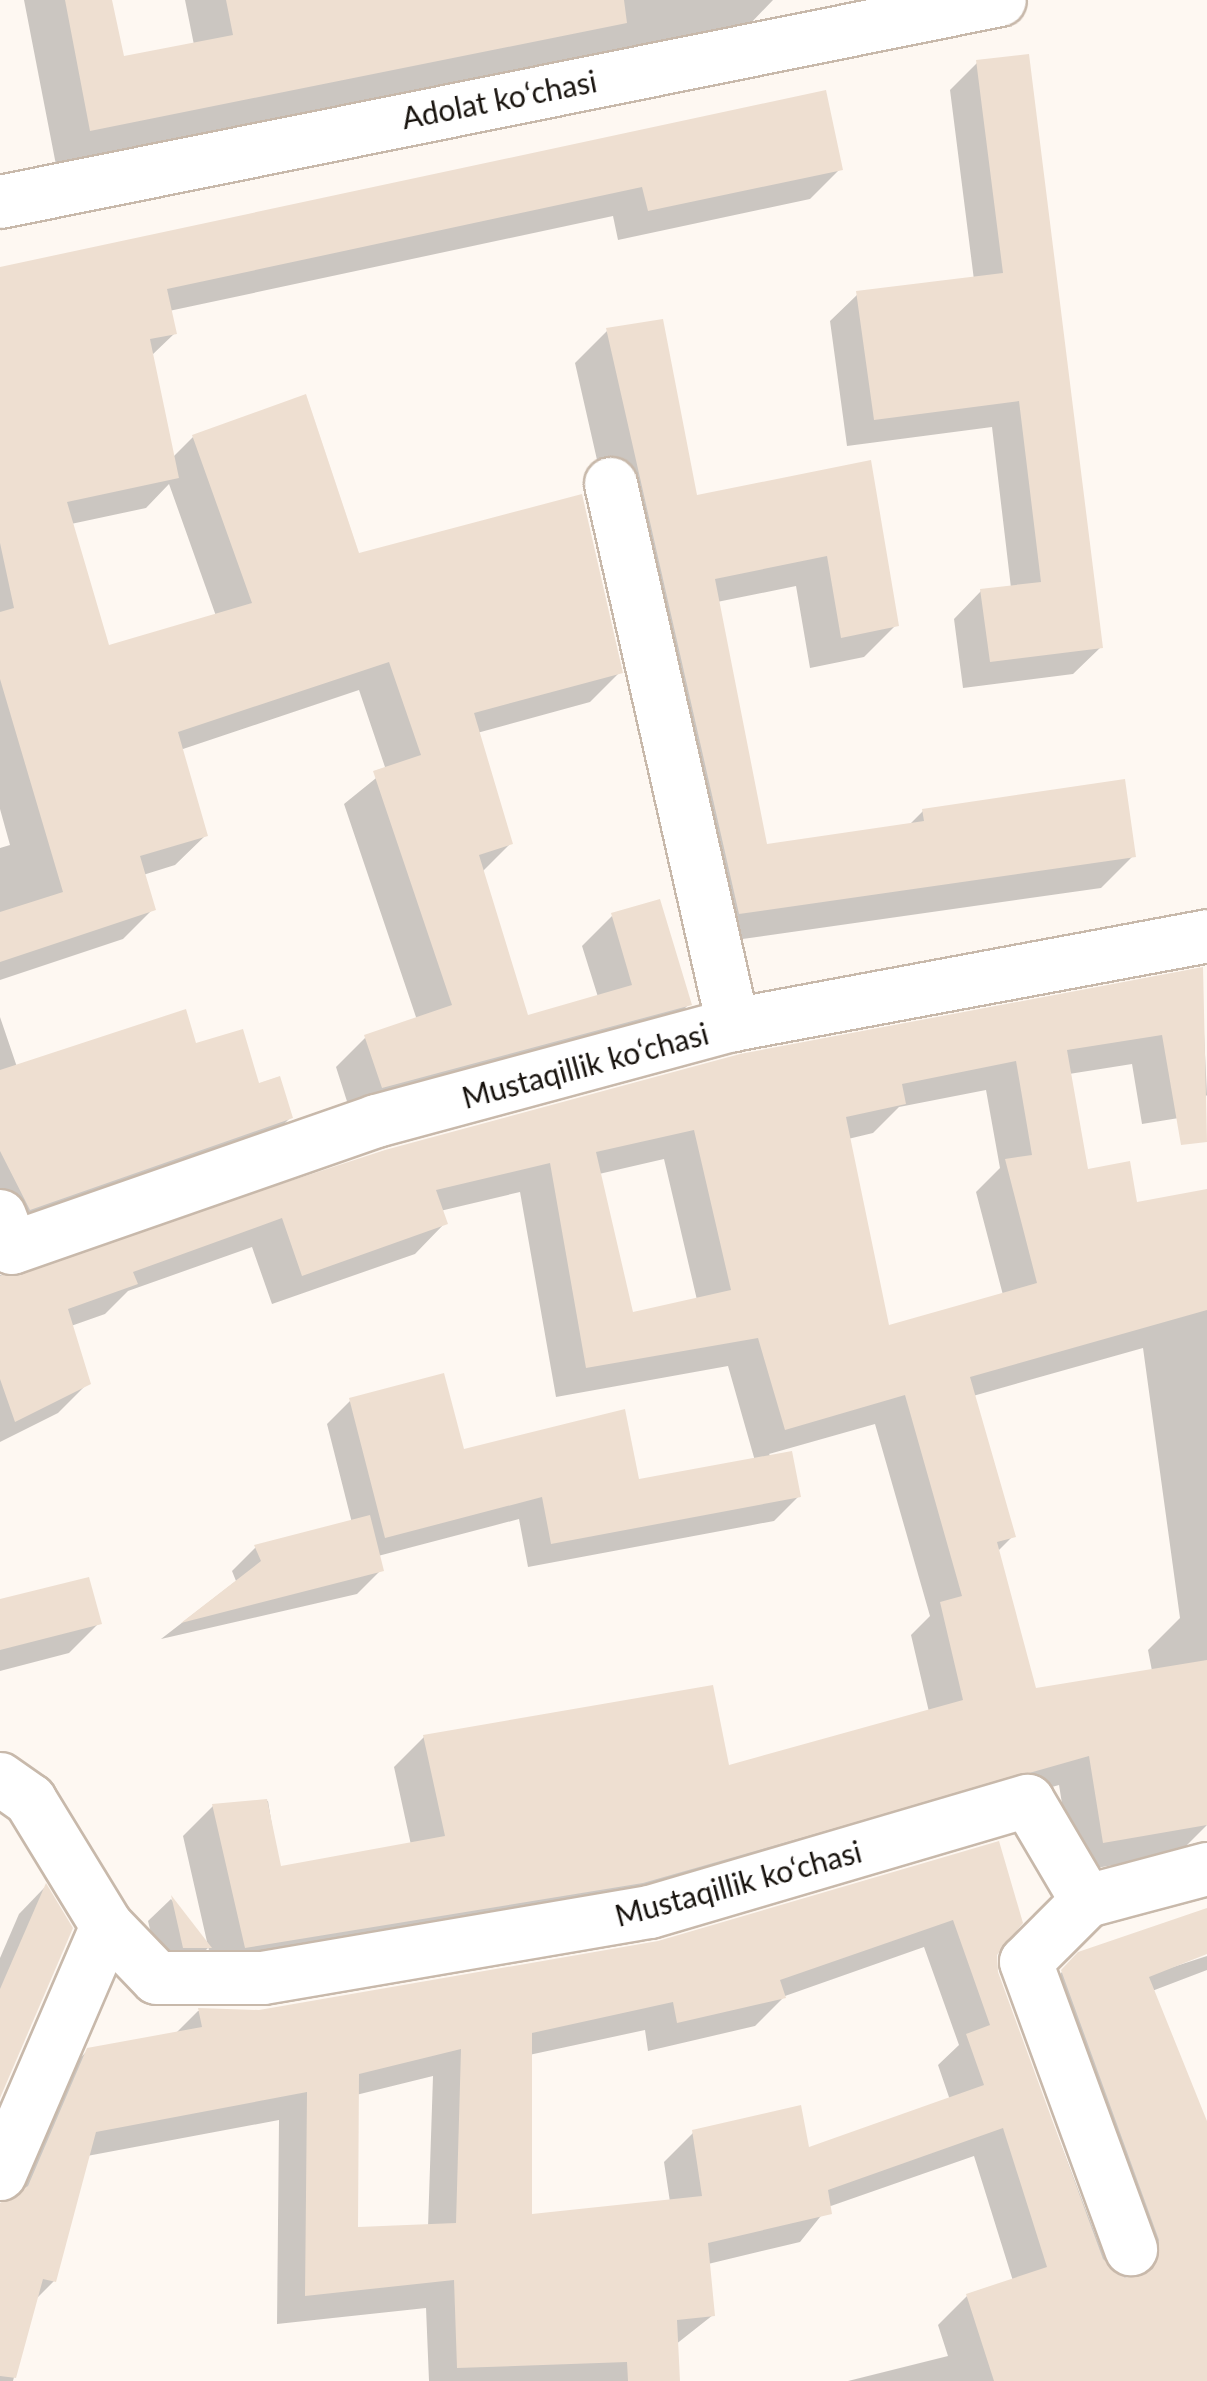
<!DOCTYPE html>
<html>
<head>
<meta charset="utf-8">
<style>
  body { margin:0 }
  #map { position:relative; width:1207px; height:2381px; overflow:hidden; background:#fef8f2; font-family:Lato,sans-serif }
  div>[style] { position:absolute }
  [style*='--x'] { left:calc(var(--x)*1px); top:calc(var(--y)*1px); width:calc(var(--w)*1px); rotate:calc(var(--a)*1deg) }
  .shadow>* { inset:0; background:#0003 }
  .building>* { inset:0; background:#eedfd1 }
  .roads { filter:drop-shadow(2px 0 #c8b9ab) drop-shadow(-2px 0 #c8b9ab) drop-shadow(0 2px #c8b9ab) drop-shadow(0 -2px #c8b9ab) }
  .street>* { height:52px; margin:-26px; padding:0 26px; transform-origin:26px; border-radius:26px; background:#fff }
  span { translate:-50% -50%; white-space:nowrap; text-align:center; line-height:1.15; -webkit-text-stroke:9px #fff; paint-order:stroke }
  .street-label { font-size:30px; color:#17120d }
</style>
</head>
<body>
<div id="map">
  <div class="shadow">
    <i style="clip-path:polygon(24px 0,110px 0,122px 59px,194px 45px,185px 0,773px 0,748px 26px,56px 165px)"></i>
    <i style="clip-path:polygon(977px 63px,1101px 647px,1073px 674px,963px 688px,954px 619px,981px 591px,1011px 588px,992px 427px,847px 446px,830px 321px,858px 294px,974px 280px,950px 90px)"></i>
    <i style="clip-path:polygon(evenodd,824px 93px,840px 169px,810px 199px,618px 240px,613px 216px,169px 311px,175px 333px,151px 356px,172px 458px,193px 437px,357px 556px,620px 672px,590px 702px,477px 733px,510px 844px,482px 872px,526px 1018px,598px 997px,582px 946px,612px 916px,689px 1004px,659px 1035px,352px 1117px,336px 1067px,366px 1037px,417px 1020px,344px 804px,386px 770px,359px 690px,180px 750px,206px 835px,175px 865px,143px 875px,153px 909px,123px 939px,0 980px,0 848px,10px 845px,0 809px,0 270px,824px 93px,169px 484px,216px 616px,107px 648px,71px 524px,146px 508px,169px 484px)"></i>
    <i style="clip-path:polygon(607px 331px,695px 498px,869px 463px,896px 625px,864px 657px,810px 668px,796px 586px,717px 602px,765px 847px,908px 826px,923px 811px,1133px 856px,1101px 888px,707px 944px,575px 363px)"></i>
    <i style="clip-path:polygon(evenodd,1201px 970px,1207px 1095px,1185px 1117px,1142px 1124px,1132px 1064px,1069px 1074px,1086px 1172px,1135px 1205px,1207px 1192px,1207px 1825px,1178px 1854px,1073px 1872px,1059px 1785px,611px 1912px,215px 1977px,183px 1836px,213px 1806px,268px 1801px,279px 1869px,411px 1845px,394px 1767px,424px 1737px,727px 1768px,929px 1712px,911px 1635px,930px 1616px,875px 1424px,769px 1454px,798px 1497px,774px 1521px,528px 1567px,519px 1519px,378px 1556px,381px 1570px,357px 1594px,161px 1639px,236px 1581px,232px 1571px,256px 1547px,352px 1523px,327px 1424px,351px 1400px,462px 1452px,637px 1482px,755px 1461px,728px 1366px,556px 1397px,520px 1192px,440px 1211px,445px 1223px,415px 1254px,272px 1304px,252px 1247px,128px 1291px,105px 1314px,71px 1326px,88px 1383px,58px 1413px,0 1442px,0 1275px,21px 1279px,1201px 970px,986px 1090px,1000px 1168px,976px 1192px,1003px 1295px,887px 1328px,848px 1139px,873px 1133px,899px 1107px,986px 1090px,1201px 970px,664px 1159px,697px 1300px,631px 1315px,599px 1174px,664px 1159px,1201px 970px,1143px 1348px,1180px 1618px,1148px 1650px,1152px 1671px,1034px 1690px,997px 1552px,1013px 1536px,973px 1396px,1143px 1348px)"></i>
    <i style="clip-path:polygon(0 1017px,17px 1067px,195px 1046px,290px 1118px,260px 1148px,0 1238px)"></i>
    <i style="clip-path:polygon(0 1602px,99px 1623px,69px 1653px,0 1671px)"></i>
    <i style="clip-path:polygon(evenodd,997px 1844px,995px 1973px,1111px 2275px,1130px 2278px,1131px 2269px,1033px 2001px,1080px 1954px,1207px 1910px,1207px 1951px,1136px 1979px,1207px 1956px,1207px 1970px,1152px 1991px,1207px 2127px,1207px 2381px,848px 2381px,948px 2356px,938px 2325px,967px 2296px,1013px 2281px,974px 2156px,828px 2207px,800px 2242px,708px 2264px,713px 2315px,675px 2345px,677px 2381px,429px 2381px,426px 2308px,277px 2324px,279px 2120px,87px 2156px,54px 2281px,34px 2301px,13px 2381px,0 2381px,0 2216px,59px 2080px,88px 2050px,175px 2034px,198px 2011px,260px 2013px,659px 1943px,997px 1844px,924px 1947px,959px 2045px,938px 2065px,950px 2100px,807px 2151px,694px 2132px,664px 2162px,670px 2202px,530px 2217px,529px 2055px,645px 2030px,648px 2051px,755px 2026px,785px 1996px,924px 1947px,997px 1844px,433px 2076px,428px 2227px,355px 2229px,356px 2095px,433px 2076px)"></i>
    <i style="clip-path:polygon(45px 1887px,0 2092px,0 1958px,19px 1914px)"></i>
    <i style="clip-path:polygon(171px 1899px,208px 1948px,185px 1971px,160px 1971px,148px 1921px)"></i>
  </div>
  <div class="building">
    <i style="clip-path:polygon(65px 0,112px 0,124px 56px,233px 35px,226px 0,624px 0,627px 23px,90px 131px)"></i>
    <i style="clip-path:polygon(1029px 54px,1103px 648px,990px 662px,980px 589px,1041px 582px,1019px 401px,874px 420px,856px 291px,1003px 273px,976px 60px)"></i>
    <i style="clip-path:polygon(826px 90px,843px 170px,648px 211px,642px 187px,167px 289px,177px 334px,150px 339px,179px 478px,67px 502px,109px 645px,252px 603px,192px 435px,306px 394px,359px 553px,582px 494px,623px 673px,474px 713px,513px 844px,479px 855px,528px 1015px,632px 985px,611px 913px,660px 899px,692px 1005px,382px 1088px,364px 1035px,452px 1005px,373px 771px,421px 755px,389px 662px,178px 732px,208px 836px,140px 856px,156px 910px,0 962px,0 912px,63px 892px,0 679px,0 612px,14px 608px,0 543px,0 267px)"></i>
    <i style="clip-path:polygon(663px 319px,697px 495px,871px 460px,899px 626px,841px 638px,827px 556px,715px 579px,767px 844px,924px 821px,922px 809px,1125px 779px,1136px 857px,739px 914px,606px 328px)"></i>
    <i style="clip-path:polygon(evenodd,1203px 967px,1207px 1142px,1181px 1145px,1162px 1035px,1067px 1050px,1088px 1169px,1130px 1161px,1137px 1202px,1207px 1189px,1207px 1310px,970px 1377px,1016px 1537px,997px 1542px,1036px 1688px,1207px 1660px,1207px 1825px,1103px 1843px,1089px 1756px,643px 1883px,245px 1948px,212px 1804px,267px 1799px,281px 1866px,445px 1836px,423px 1735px,713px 1685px,729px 1765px,963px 1700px,940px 1602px,962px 1596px,905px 1395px,785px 1430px,758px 1338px,586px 1368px,550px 1163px,436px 1190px,448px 1224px,302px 1276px,282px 1218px,133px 1272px,138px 1284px,68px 1309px,91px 1384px,15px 1422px,0 1379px,0 1276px,385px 1150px,740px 1054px,1203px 967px,1016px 1061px,1032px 1155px,1005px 1159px,1037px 1283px,889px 1325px,846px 1117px,906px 1104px,902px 1084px,1016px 1061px,1203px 967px,694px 1130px,731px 1290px,633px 1312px,596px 1152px,694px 1130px)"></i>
    <i style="clip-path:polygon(186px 1009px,196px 1043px,243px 1029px,259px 1083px,280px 1076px,293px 1118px,30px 1210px,0 1151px,0 1070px)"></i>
    <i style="clip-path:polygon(444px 1373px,464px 1449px,625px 1409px,639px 1479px,792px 1451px,801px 1497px,551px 1544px,542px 1497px,385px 1538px,349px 1398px)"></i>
    <i style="clip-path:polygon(370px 1515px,384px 1571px,181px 1623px,261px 1561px,254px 1545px)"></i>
    <i style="clip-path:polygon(89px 1577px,102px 1624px,0 1650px,0 1599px)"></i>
    <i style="clip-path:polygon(evenodd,999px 1841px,1023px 1923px,997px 1955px,998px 1972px,1103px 2259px,1125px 2278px,1153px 2269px,1159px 2240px,1061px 1970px,1078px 1952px,1207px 1908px,1207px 1954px,1149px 1977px,1207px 2121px,1207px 2381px,994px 2381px,966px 2294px,1047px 2267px,1003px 2128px,828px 2190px,832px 2214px,708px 2243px,715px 2316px,677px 2320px,680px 2381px,628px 2381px,627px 2362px,457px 2368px,454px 2280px,305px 2296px,307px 2092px,96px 2132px,56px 2282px,43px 2279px,16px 2378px,0 2376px,0 2203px,28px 2186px,87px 2048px,202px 2027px,198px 2008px,259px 2010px,658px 1941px,999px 1841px,953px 1920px,990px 2025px,966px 2034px,984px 2085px,809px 2147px,801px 2105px,692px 2130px,702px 2196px,532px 2214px,532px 2033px,673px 2002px,677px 2023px,786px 1998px,780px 1980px,953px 1920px,999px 1841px,461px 2049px,456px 2223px,358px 2227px,359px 2074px,461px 2049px)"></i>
    <i style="clip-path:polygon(46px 1883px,73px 1928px,0 2098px,0 1989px)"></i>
    <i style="clip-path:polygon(171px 1895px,212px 1948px,183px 1948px)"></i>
  </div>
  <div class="roads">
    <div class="street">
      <i style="--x:0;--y:202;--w:1020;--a:-11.42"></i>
      <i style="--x:611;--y:484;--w:555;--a:77.29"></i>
      <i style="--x:0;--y:1216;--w:34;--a:69"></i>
      <i style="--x:12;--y:1248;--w:386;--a:-19.2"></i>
      <i style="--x:376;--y:1121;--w:370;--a:-15.1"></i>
      <i style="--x:733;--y:1025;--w:482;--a:-10.6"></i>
      <i style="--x:0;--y:1779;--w:37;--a:35"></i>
      <i style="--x:30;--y:1800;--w:148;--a:58.6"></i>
      <i style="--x:107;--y:1926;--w:270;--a:113.3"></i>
      <i style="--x:1087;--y:1901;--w:86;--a:135"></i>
      <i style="--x:1026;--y:1962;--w:306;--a:69.9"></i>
      <i style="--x:107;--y:1926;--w:72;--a:46.1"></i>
      <i style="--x:157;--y:1978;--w:106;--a:0"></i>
      <i style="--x:263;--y:1978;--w:393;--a:-9.7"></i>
      <i style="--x:650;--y:1912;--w:394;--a:-16.4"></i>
      <i style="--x:1028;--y:1801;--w:116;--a:59.5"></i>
      <i style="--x:1087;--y:1901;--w:124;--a:-14.9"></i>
    </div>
  </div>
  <div class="street-label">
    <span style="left:499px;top:99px;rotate:-11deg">Adolat koʻchasi</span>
    <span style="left:585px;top:1065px;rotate:-15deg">Mustaqillik ko‘chasi</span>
    <span style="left:738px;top:1883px;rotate:-15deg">Mustaqillik ko‘chasi</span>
  </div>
</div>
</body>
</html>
